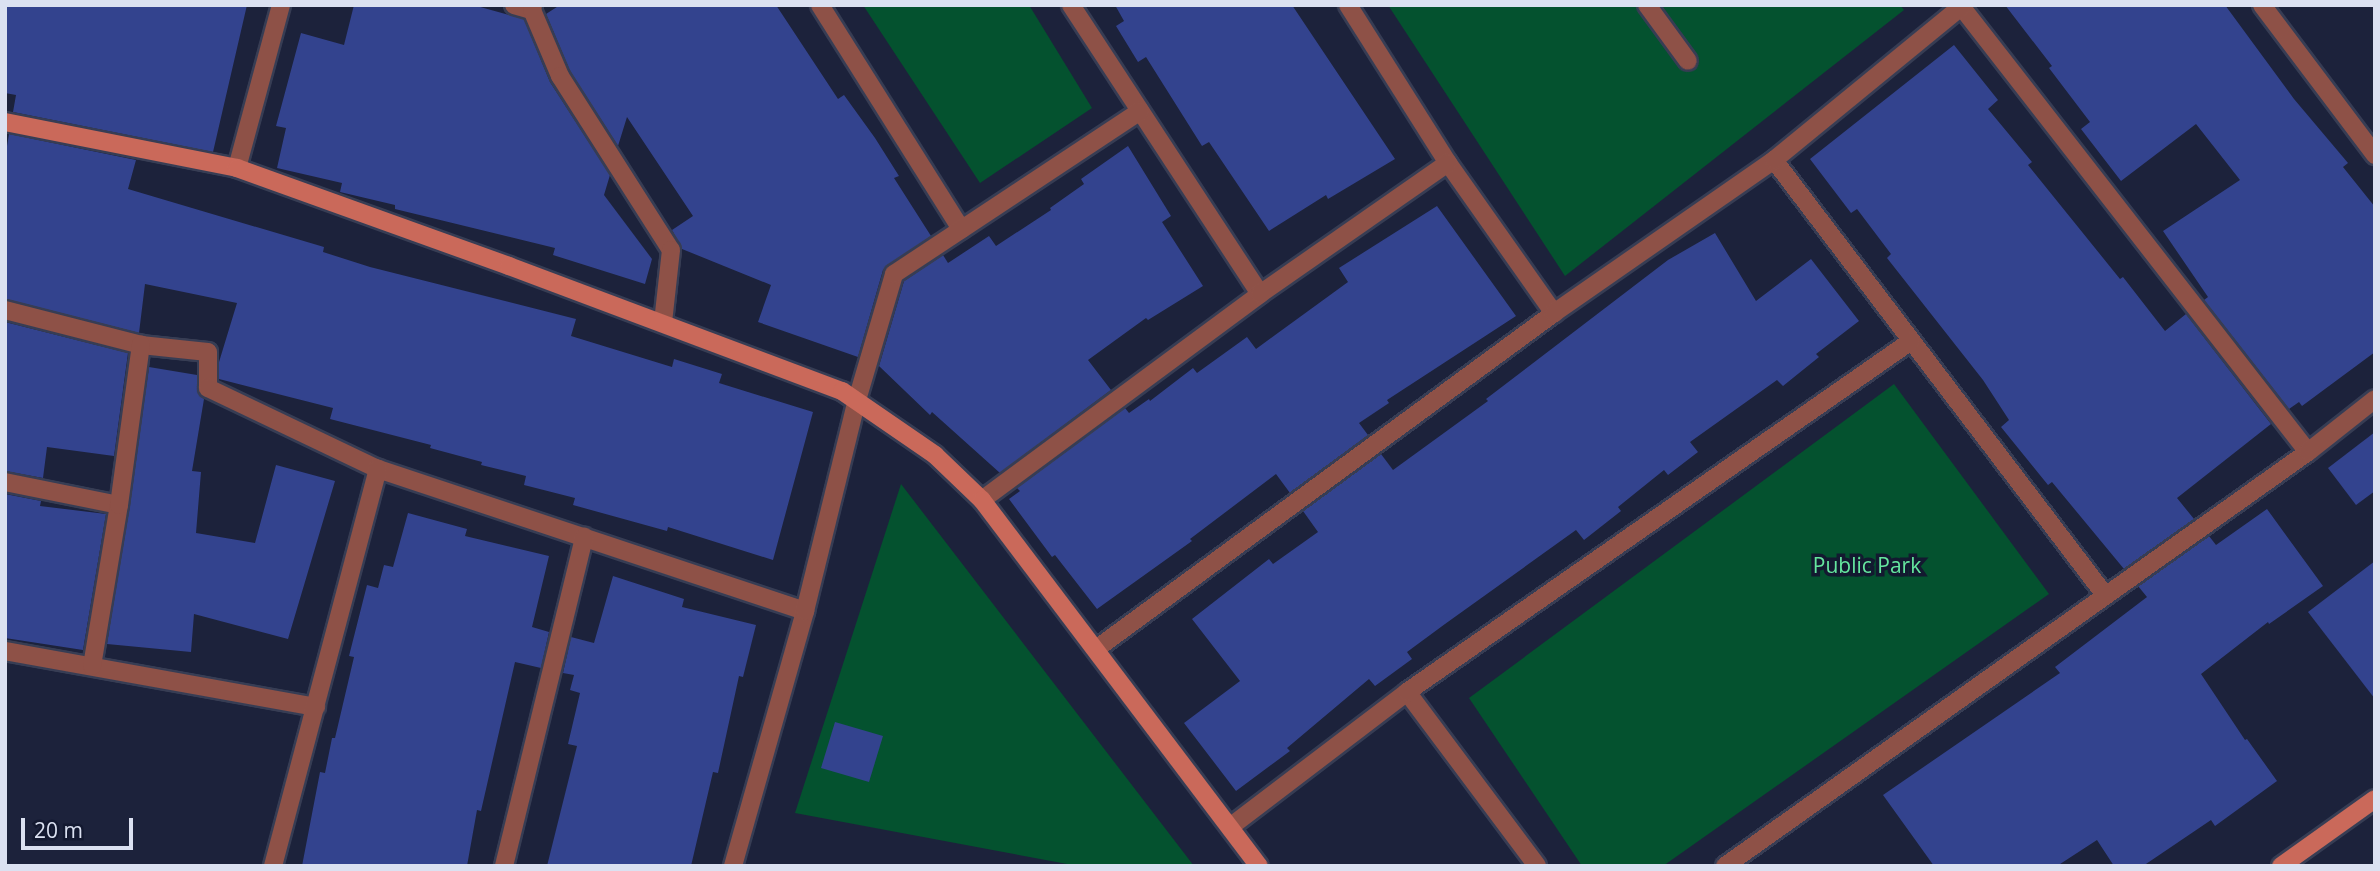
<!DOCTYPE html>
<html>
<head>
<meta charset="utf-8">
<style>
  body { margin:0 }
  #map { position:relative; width:2380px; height:871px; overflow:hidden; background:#1c223b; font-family:"Open Sans",sans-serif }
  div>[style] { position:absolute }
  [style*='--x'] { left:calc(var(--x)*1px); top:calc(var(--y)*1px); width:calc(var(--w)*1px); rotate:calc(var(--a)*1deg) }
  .green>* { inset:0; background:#04522f }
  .building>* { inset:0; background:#33438e }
  .roads { filter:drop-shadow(2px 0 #373d54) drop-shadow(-2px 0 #373d54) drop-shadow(0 2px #373d54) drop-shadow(0 -2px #373d54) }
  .lane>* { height:18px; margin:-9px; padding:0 9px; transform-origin:9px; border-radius:9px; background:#8e5147 }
  .street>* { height:18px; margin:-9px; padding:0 9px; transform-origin:9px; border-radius:9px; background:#8e5147 }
  .secondary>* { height:18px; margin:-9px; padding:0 9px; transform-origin:9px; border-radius:9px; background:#ca695a }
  span { translate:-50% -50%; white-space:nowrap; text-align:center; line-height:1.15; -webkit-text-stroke:7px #131930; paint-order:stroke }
  .park-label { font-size:21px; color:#65e79f }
  .frame { position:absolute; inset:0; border:7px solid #dbe1f1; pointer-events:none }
  .scale { position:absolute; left:21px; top:818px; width:112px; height:32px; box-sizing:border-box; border:4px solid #dbe1f1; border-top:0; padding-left:9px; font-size:21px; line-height:24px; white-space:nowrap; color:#dbe1f1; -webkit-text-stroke:5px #131930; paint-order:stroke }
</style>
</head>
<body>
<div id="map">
  <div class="green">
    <i style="clip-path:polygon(863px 5px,1029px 5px,1092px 108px,980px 183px)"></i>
    <i style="clip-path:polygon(1388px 5px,1900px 5px,1904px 10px,1565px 276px)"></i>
    <i style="clip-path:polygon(1894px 384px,2049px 594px,1663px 866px,1582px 866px,1469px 698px)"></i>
    <i style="clip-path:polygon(901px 484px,1194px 866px,1078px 866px,795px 813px)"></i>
  </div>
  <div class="building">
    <i style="clip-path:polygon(5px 5px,247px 5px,213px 152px,13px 112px,16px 95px,5px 93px)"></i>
    <i style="clip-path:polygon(354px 5px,473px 5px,524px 19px,550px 82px,610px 175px,604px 195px,652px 259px,645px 284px,553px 255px,555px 248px,395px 209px,395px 205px,340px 192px,342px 183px,277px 168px,286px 128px,276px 126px,301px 33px,344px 45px)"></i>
    <i style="clip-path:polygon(560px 5px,776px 5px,838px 99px,844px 95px,875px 138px,899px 176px,894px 178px,931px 236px,883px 270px,858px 357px,758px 322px,771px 285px,682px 249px,672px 230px,693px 216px,627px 117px,618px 146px,570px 71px,546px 14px)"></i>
    <i style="clip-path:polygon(1115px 5px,1292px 5px,1395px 159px,1328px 199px,1326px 195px,1269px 231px,1209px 142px,1202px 146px,1146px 57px,1138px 62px,1116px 26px,1124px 21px)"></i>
    <i style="clip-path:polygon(2005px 5px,2225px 5px,2294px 99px,2348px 163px,2343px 167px,2375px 207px,2375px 352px,2302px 406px,2299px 402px,2289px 409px,2204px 300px,2208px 297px,2163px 231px,2240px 180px,2196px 124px,2121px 181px,2081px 129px,2090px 122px,2049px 68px,2052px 66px)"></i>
    <i style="clip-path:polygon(1954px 45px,1998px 100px,1988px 109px,2032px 162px,2028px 165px,2120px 279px,2123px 277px,2165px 331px,2186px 314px,2271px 424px,2177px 498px,2194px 519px,2124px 569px,2052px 482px,2048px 485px,2001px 427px,2009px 420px,1983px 380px,1887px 258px,1891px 254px,1857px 209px,1851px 213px,1810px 159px)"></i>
    <i style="clip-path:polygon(9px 134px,136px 160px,128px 189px,324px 247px,323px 252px,370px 267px,576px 319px,571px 336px,672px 367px,674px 359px,722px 374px,719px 383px,813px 412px,773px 560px,668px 527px,667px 531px,573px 505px,575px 498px,524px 485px,526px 476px,481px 465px,482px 462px,430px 448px,431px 445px,330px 419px,333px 408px,219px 379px,219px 362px,237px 303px,145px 284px,139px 333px,5px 299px,5px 158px)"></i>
    <i style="clip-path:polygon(1128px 146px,1171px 216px,1162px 222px,1203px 286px,1148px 320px,1146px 318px,1088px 360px,1111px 390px,1000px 473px,932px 412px,930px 415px,879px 366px,904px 281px,943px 255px,948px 263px,989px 236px,996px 246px,1051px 210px,1050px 208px,1084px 184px,1081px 179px)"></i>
    <i style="clip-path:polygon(1437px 206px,1516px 316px,1387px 400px,1389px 403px,1359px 423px,1368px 435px,1290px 493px,1276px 474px,1190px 539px,1192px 541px,1097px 609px,1055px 555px,1052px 557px,1009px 499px,1020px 491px,1017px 488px,1125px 408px,1129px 413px,1149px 399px,1150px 401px,1193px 368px,1197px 373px,1247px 337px,1256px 349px,1348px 282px,1339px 268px)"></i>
    <i style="clip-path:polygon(1715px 233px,1756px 301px,1811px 259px,1859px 321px,1816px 354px,1819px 357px,1783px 386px,1777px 380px,1690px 442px,1698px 452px,1668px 475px,1664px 470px,1618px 507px,1621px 511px,1584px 540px,1576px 530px,1445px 624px,1407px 652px,1412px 659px,1375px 686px,1369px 679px,1287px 748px,1290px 751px,1236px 791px,1184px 723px,1240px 681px,1192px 619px,1269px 559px,1273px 564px,1318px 532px,1303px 511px,1381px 454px,1393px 470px,1488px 401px,1486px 399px,1668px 260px)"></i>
    <i style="clip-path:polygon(5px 322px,128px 353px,114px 456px,47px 447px,43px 478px,5px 471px)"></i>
    <i style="clip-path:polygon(149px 367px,197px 375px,198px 393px,204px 399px,192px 471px,201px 472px,196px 533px,255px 543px,276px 465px,335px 481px,288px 639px,194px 614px,191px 652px,107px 644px)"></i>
    <i style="clip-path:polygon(2375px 432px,2375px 491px,2356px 505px,2328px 468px)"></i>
    <i style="clip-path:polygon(5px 494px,41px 501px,40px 506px,106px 514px,83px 650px,5px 638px)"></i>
    <i style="clip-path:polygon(2267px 509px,2323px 586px,2269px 624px,2268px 622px,2201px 674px,2245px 740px,2247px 739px,2277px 781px,2215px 826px,2211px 820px,2143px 866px,2114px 866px,2097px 840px,2057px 866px,1934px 866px,1883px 795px,2060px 673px,2055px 667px,2147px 597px,2138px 586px,2209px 536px,2216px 545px)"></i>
    <i style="clip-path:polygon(408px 513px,467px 529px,465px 536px,549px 556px,532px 627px,549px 632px,541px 668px,515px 662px,481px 811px,477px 810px,467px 866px,302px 866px,320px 772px,325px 773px,332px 738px,335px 738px,354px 657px,349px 656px,367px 585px,378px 588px,384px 565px,393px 567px)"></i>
    <i style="clip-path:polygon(2375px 561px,2375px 699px,2308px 612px)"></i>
    <i style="clip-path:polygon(613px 576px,684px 599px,682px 607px,756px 625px,743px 677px,739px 676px,718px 773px,713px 772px,691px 866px,547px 866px,577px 746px,568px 744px,580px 693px,570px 690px,574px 675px,563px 673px,571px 637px,594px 643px)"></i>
    <i style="clip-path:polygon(835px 722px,883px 736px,869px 782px,821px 768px)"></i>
  </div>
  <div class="roads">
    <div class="lane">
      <i style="--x:1647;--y:5;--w:69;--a:53.8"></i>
    </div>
    <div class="street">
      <i style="--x:514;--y:5;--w:19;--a:16"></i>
      <i style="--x:533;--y:5;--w:5;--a:101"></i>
      <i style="--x:532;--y:10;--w:72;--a:67"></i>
      <i style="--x:560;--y:76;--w:206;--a:57.5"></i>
      <i style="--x:671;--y:250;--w:73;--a:96.3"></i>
      <i style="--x:820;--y:5;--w:265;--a:57.8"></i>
      <i style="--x:1071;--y:5;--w:345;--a:56.8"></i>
      <i style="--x:1348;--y:5;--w:187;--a:57.7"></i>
      <i style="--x:1448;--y:163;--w:184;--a:54.8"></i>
      <i style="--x:1960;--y:5;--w:566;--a:52.1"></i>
      <i style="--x:2262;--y:5;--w:188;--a:53"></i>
      <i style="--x:1774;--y:160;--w:547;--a:52.73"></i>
      <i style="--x:237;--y:168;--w:169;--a:-74.9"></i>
      <i style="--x:5;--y:310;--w:140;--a:14.4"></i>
      <i style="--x:141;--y:345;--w:67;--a:6"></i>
      <i style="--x:208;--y:352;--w:36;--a:90"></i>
      <i style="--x:208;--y:388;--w:188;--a:25.5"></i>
      <i style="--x:378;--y:469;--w:450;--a:18.4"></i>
      <i style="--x:5;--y:482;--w:116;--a:11.4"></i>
      <i style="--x:982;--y:500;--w:346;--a:-36.5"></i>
      <i style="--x:1260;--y:294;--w:229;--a:-34.9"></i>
      <i style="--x:1096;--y:649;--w:568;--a:-36.26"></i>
      <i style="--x:1554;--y:313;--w:268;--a:-34.8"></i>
      <i style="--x:1774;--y:160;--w:242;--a:-39.3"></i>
      <i style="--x:5;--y:651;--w:316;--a:10.2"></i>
      <i style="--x:92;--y:666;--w:163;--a:-80.5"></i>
      <i style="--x:119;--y:505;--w:162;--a:-82.2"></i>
      <i style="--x:1407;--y:692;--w:217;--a:53.2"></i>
      <i style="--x:1230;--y:827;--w:223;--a:-37.3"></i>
      <i style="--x:1407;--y:692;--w:614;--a:-34.85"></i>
      <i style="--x:273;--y:866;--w:411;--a:-75.2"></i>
      <i style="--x:504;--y:866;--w:339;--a:-76.3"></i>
      <i style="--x:733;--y:866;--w:265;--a:-74.2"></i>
      <i style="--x:805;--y:611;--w:217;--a:-76.2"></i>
      <i style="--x:857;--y:400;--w:131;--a:-73.6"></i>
      <i style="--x:894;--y:274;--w:295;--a:-33.5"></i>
      <i style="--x:1725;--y:866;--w:715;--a:-35.38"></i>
      <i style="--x:2308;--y:452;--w:85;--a:-38.3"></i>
    </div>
    <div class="secondary">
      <i style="--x:5;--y:122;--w:237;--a:11.2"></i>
      <i style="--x:237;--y:168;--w:289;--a:19.8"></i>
      <i style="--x:509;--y:266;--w:356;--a:20.6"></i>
      <i style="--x:842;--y:391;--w:113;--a:34.5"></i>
      <i style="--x:935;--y:455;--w:65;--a:43.8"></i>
      <i style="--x:982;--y:500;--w:459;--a:52.9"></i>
      <i style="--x:2281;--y:866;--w:115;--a:-35.5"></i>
    </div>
  </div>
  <div class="park-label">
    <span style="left:1867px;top:565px">Public Park</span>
  </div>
  <div class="frame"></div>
  <div class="scale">20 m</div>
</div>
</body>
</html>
